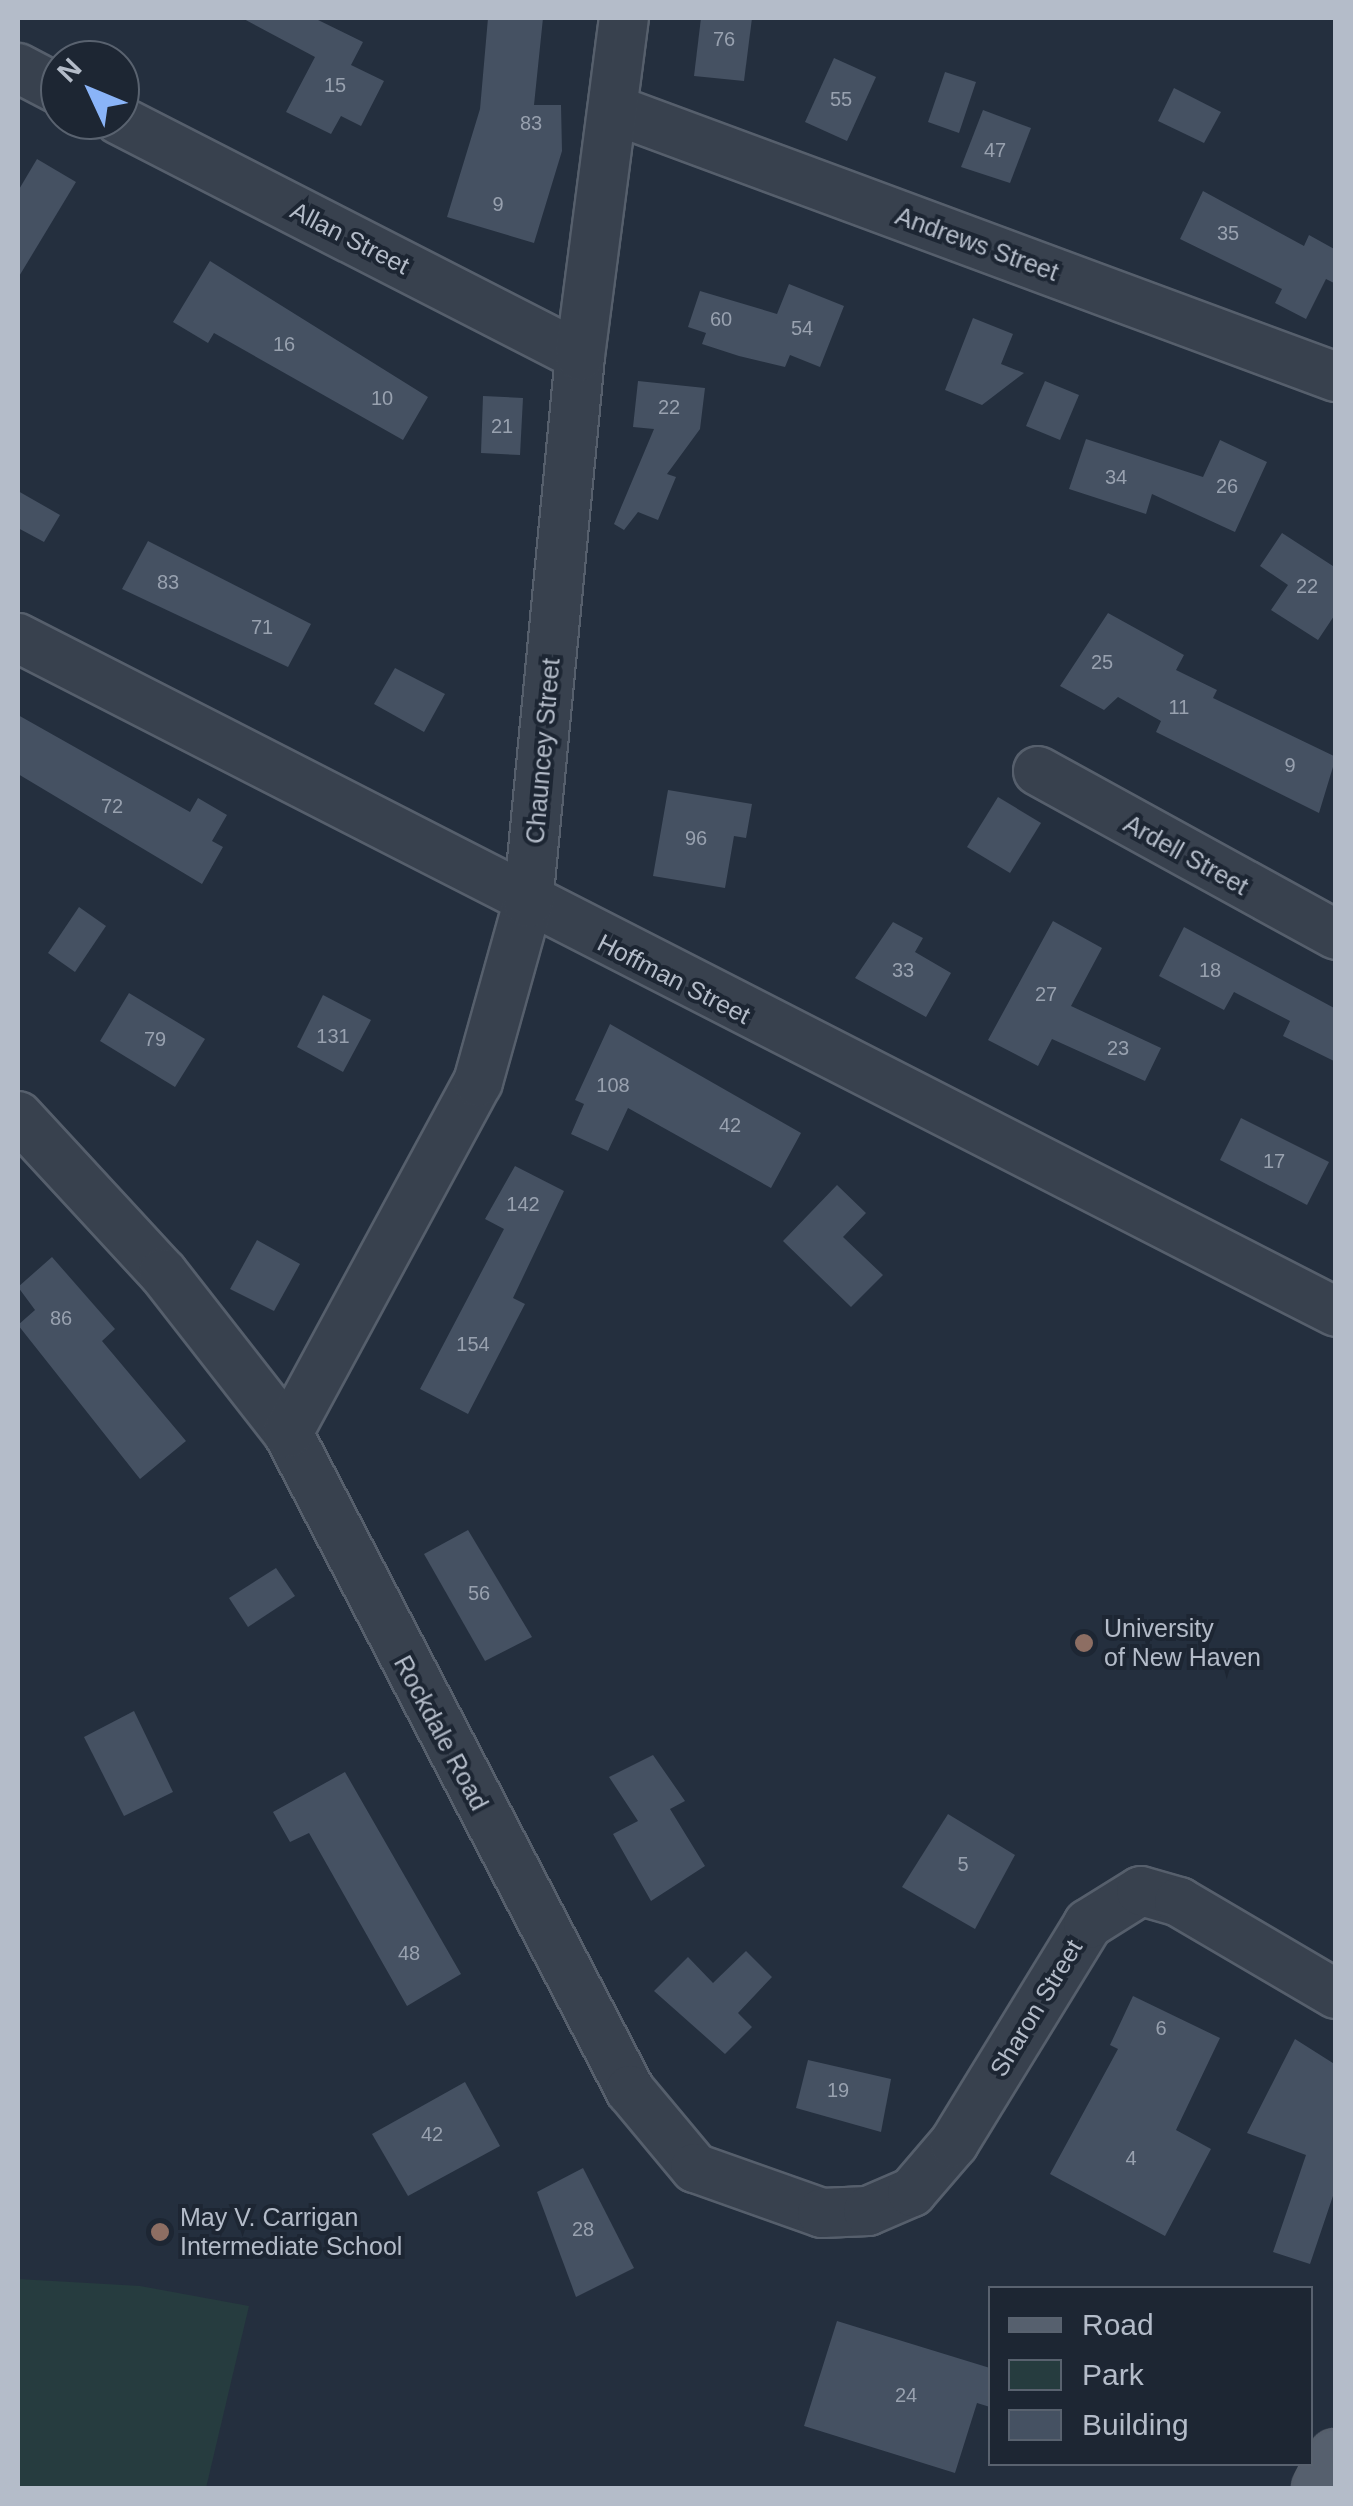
<!DOCTYPE html>
<html>
<head>
<meta charset="utf-8">
<style>
  body { margin:0 }
  #map { position:relative; width:1353px; height:2506px; overflow:hidden; background:#242f3e; font-family:Arial,sans-serif }
  div>[style] { position:absolute }
  [style*='--x'] { left:calc(var(--x)*1px); top:calc(var(--y)*1px); width:calc(var(--w)*1px); rotate:calc(var(--a)*1deg) }
  .green>* { inset:0; background:#263c3f }
  .building>* { inset:0; background:#455162 }
  .roads { filter:drop-shadow(2px 0 #565f6c) drop-shadow(-2px 0 #565f6c) drop-shadow(0 2px #565f6c) drop-shadow(0 -2px #565f6c) }
  .minor>* { height:48px; margin:-24px; padding:0 24px; transform-origin:24px; border-radius:24px; background:#38414e }
  .primary>* { height:55px; margin:-27.5px; padding:0 27.5px; transform-origin:27.5px; border-radius:27.5px; background:#56606e }
  .dots>* { width:28px; height:28px; translate:-50% -50%; box-sizing:border-box; border:5px solid #1d2633; border-radius:50% }
  span { translate:-50% -50%; white-space:nowrap; text-align:center; line-height:1.15; -webkit-text-stroke:8px #1d2633; paint-order:stroke }
  .number-label { font-size:20px; color:#98a1af }
  .number-label span { -webkit-text-stroke-width:0 }
  .street-label { font-size:25px; color:#b4bcc9 }
  .poi-label { font-size:25px; color:#b4bcc9 }
  .left { translate:0 -50%; text-align:left }
  .frame { position:absolute; inset:0; border:20px solid #b4bcc9; pointer-events:none }
  .legend { position:absolute; left:988px; top:2286px; width:325px; height:180px; box-sizing:border-box; background:#1d2633; border:2px solid #59626f; margin:0; padding:12px 18px; list-style:none; font-size:30px; color:#b4bcc9 }
  .legend li { display:flex; align-items:center; gap:20px; height:50px }
  .legend b { width:50px; border:2px solid #59626f }
  .north { position:absolute; left:40px; top:40px; width:100px; height:100px; box-sizing:border-box; background:#1d2633; border:2px solid #59626f; border-radius:50%; rotate:314deg; font-size:28px; font-weight:700; line-height:40px; text-align:center; color:#b4bcc9 }
  .north::after { content:''; display:block; margin:auto; width:35px; height:45px; background:#8ab4f8; clip-path:polygon(50% 0,100% 100%,50% 72%,0 100%) }
</style>
</head>
<body>
<div id="map">
  <div class="green">
    <i style="clip-path:polygon(18px 2279px,140px 2286px,249px 2306px,206px 2488px,18px 2488px)"></i>
  </div>
  <div class="building">
    <i style="clip-path:polygon(242px 18px,314px 18px,363px 42px,351px 65px,384px 81px,361px 126px,341px 116px,331px 134px,286px 112px,315px 57px)"></i>
    <i style="clip-path:polygon(488px 18px,543px 18px,534px 105px,561px 105px,562px 151px,534px 243px,447px 217px,480px 109px)"></i>
    <i style="clip-path:polygon(701px 18px,752px 18px,744px 81px,694px 76px)"></i>
    <i style="clip-path:polygon(834px 58px,876px 77px,847px 141px,805px 122px)"></i>
    <i style="clip-path:polygon(945px 72px,976px 82px,959px 133px,928px 122px)"></i>
    <i style="clip-path:polygon(1174px 88px,1221px 112px,1204px 143px,1158px 121px)"></i>
    <i style="clip-path:polygon(983px 110px,1031px 128px,1010px 183px,961px 167px)"></i>
    <i style="clip-path:polygon(37px 159px,76px 182px,18px 278px,18px 191px)"></i>
    <i style="clip-path:polygon(1203px 191px,1304px 246px,1309px 235px,1336px 250px,1336px 284px,1326px 279px,1306px 319px,1275px 303px,1282px 289px,1180px 239px)"></i>
    <i style="clip-path:polygon(210px 261px,428px 397px,403px 440px,214px 333px,208px 343px,173px 322px)"></i>
    <i style="clip-path:polygon(789px 284px,844px 306px,820px 367px,790px 355px,785px 367px,739px 356px,702px 344px,706px 333px,688px 327px,700px 291px,777px 314px)"></i>
    <i style="clip-path:polygon(973px 318px,1013px 334px,1001px 364px,1024px 373px,982px 405px,945px 390px)"></i>
    <i style="clip-path:polygon(638px 381px,705px 388px,700px 429px,667px 474px,676px 477px,658px 520px,638px 512px,624px 530px,614px 524px,654px 429px,633px 427px)"></i>
    <i style="clip-path:polygon(1045px 381px,1079px 395px,1060px 440px,1026px 426px)"></i>
    <i style="clip-path:polygon(483px 396px,523px 398px,520px 455px,481px 453px)"></i>
    <i style="clip-path:polygon(1086px 439px,1203px 477px,1220px 440px,1267px 462px,1235px 532px,1152px 494px,1146px 514px,1069px 489px)"></i>
    <i style="clip-path:polygon(18px 491px,60px 515px,44px 542px,18px 528px)"></i>
    <i style="clip-path:polygon(1282px 533px,1336px 568px,1336px 613px,1318px 640px,1271px 610px,1288px 585px,1260px 566px)"></i>
    <i style="clip-path:polygon(148px 541px,311px 624px,288px 667px,122px 589px)"></i>
    <i style="clip-path:polygon(1108px 613px,1184px 655px,1176px 670px,1217px 690px,1213px 698px,1336px 757px,1319px 813px,1156px 732px,1161px 721px,1118px 697px,1104px 710px,1060px 686px)"></i>
    <i style="clip-path:polygon(395px 668px,445px 694px,424px 732px,374px 704px)"></i>
    <i style="clip-path:polygon(18px 715px,190px 812px,198px 798px,227px 815px,212px 841px,223px 847px,202px 884px,18px 774px)"></i>
    <i style="clip-path:polygon(668px 790px,752px 804px,746px 838px,734px 836px,725px 888px,653px 876px)"></i>
    <i style="clip-path:polygon(998px 797px,1041px 823px,1010px 873px,967px 847px)"></i>
    <i style="clip-path:polygon(79px 907px,106px 926px,75px 972px,48px 953px)"></i>
    <i style="clip-path:polygon(1053px 921px,1102px 948px,1071px 1006px,1161px 1048px,1145px 1081px,1052px 1039px,1038px 1066px,988px 1040px)"></i>
    <i style="clip-path:polygon(893px 922px,923px 938px,915px 952px,951px 973px,926px 1017px,855px 978px)"></i>
    <i style="clip-path:polygon(1184px 927px,1336px 1009px,1336px 1062px,1283px 1036px,1290px 1021px,1234px 992px,1224px 1010px,1159px 976px)"></i>
    <i style="clip-path:polygon(129px 993px,205px 1039px,175px 1087px,100px 1041px)"></i>
    <i style="clip-path:polygon(323px 995px,371px 1020px,343px 1072px,297px 1047px)"></i>
    <i style="clip-path:polygon(610px 1024px,801px 1133px,771px 1188px,628px 1108px,608px 1151px,571px 1134px,584px 1104px,575px 1100px)"></i>
    <i style="clip-path:polygon(1241px 1118px,1329px 1162px,1307px 1205px,1220px 1160px)"></i>
    <i style="clip-path:polygon(515px 1166px,564px 1191px,513px 1298px,525px 1304px,468px 1414px,420px 1389px,504px 1229px,485px 1219px)"></i>
    <i style="clip-path:polygon(837px 1185px,866px 1213px,843px 1237px,883px 1275px,851px 1307px,783px 1241px)"></i>
    <i style="clip-path:polygon(257px 1240px,300px 1264px,274px 1311px,230px 1289px)"></i>
    <i style="clip-path:polygon(52px 1257px,115px 1329px,102px 1341px,186px 1441px,140px 1479px,18px 1325px,35px 1310px,18px 1287px)"></i>
    <i style="clip-path:polygon(468px 1530px,532px 1637px,485px 1661px,424px 1554px)"></i>
    <i style="clip-path:polygon(276px 1568px,295px 1596px,248px 1627px,229px 1598px)"></i>
    <i style="clip-path:polygon(134px 1711px,173px 1792px,124px 1816px,84px 1737px)"></i>
    <i style="clip-path:polygon(653px 1755px,685px 1801px,670px 1809px,705px 1866px,651px 1901px,613px 1834px,638px 1821px,609px 1777px)"></i>
    <i style="clip-path:polygon(345px 1772px,461px 1974px,407px 2006px,309px 1833px,290px 1842px,273px 1812px)"></i>
    <i style="clip-path:polygon(948px 1814px,1015px 1855px,975px 1929px,902px 1887px)"></i>
    <i style="clip-path:polygon(746px 1951px,772px 1977px,738px 2013px,752px 2027px,725px 2054px,654px 1991px,688px 1957px,713px 1983px)"></i>
    <i style="clip-path:polygon(1133px 1996px,1220px 2038px,1176px 2130px,1211px 2149px,1165px 2236px,1050px 2174px,1118px 2049px,1110px 2045px)"></i>
    <i style="clip-path:polygon(1295px 2039px,1336px 2065px,1336px 2187px,1310px 2264px,1273px 2252px,1306px 2155px,1247px 2133px)"></i>
    <i style="clip-path:polygon(808px 2060px,891px 2079px,881px 2132px,796px 2108px)"></i>
    <i style="clip-path:polygon(465px 2082px,500px 2146px,408px 2196px,372px 2134px)"></i>
    <i style="clip-path:polygon(583px 2168px,634px 2268px,576px 2297px,537px 2192px)"></i>
    <i style="clip-path:polygon(837px 2321px,990px 2368px,990px 2407px,977px 2403px,955px 2473px,804px 2426px)"></i>
  </div>
  <div class="roads">
    <div class="minor">
      <i style="--x:18;--y:68;--w:47;--a:27.6"></i>
      <i style="--x:618;--y:111;--w:766;--a:20.33"></i>
      <i style="--x:119;--y:120;--w:518;--a:27.11"></i>
      <i style="--x:18;--y:638;--w:1480;--a:27.08"></i>
      <i style="--x:1038;--y:771;--w:340;--a:28.8"></i>
      <i style="--x:18;--y:1116;--w:214;--a:47.3"></i>
      <i style="--x:163;--y:1273;--w:203;--a:52"></i>
      <i style="--x:288;--y:1433;--w:741;--a:62.5"></i>
      <i style="--x:630;--y:2090;--w:102;--a:50.2"></i>
      <i style="--x:695;--y:2168;--w:135;--a:19.5"></i>
      <i style="--x:822;--y:2213;--w:46;--a:-2.5"></i>
      <i style="--x:868;--y:2211;--w:48;--a:-23.4"></i>
      <i style="--x:912;--y:2192;--w:65;--a:-49.4"></i>
      <i style="--x:954;--y:2143;--w:257;--a:-58.5"></i>
      <i style="--x:1088;--y:1924;--w:62;--a:-31.9"></i>
      <i style="--x:1141;--y:1891;--w:40;--a:16"></i>
      <i style="--x:1179;--y:1902;--w:182;--a:30.4"></i>
      <i style="--x:288;--y:1433;--w:399;--a:-61.6"></i>
      <i style="--x:478;--y:1082;--w:186;--a:-74.4"></i>
      <i style="--x:528;--y:903;--w:549;--a:-84.57"></i>
      <i style="--x:580;--y:356;--w:341;--a:-82.6"></i>
    </div>
    <div class="primary">
      <i style="--x:1320;--y:2488;--w:35;--a:-63"></i>
    </div>
  </div>
  <div class="dots">
    <i style="left:1084px;top:1643px;background:#8d6e63"></i>
    <i style="left:160px;top:2232px;background:#8d6e63"></i>
  </div>
  <div class="number-label">
    <span style="left:724px;top:39px">76</span>
    <span style="left:335px;top:85px">15</span>
    <span style="left:841px;top:99px">55</span>
    <span style="left:531px;top:123px">83</span>
    <span style="left:995px;top:150px">47</span>
    <span style="left:498px;top:204px">9</span>
    <span style="left:1228px;top:233px">35</span>
    <span style="left:721px;top:319px">60</span>
    <span style="left:802px;top:328px">54</span>
    <span style="left:284px;top:344px">16</span>
    <span style="left:382px;top:398px">10</span>
    <span style="left:669px;top:407px">22</span>
    <span style="left:502px;top:426px">21</span>
    <span style="left:1116px;top:477px">34</span>
    <span style="left:1227px;top:486px">26</span>
    <span style="left:168px;top:582px">83</span>
    <span style="left:1307px;top:586px">22</span>
    <span style="left:262px;top:627px">71</span>
    <span style="left:1102px;top:662px">25</span>
    <span style="left:1179px;top:707px">11</span>
    <span style="left:1290px;top:765px">9</span>
    <span style="left:112px;top:806px">72</span>
    <span style="left:696px;top:838px">96</span>
    <span style="left:903px;top:970px">33</span>
    <span style="left:1210px;top:970px">18</span>
    <span style="left:1046px;top:994px">27</span>
    <span style="left:333px;top:1036px">131</span>
    <span style="left:155px;top:1039px">79</span>
    <span style="left:1118px;top:1048px">23</span>
    <span style="left:613px;top:1085px">108</span>
    <span style="left:730px;top:1125px">42</span>
    <span style="left:1274px;top:1161px">17</span>
    <span style="left:523px;top:1204px">142</span>
    <span style="left:61px;top:1318px">86</span>
    <span style="left:473px;top:1344px">154</span>
    <span style="left:479px;top:1593px">56</span>
    <span style="left:963px;top:1864px">5</span>
    <span style="left:409px;top:1953px">48</span>
    <span style="left:1161px;top:2028px">6</span>
    <span style="left:838px;top:2090px">19</span>
    <span style="left:432px;top:2134px">42</span>
    <span style="left:1131px;top:2158px">4</span>
    <span style="left:583px;top:2229px">28</span>
    <span style="left:906px;top:2395px">24</span>
  </div>
  <div class="street-label">
    <span style="left:350px;top:238px;rotate:27deg">Allan Street</span>
    <span style="left:977px;top:244px;rotate:20deg">Andrews Street</span>
    <span style="left:543px;top:751px;rotate:-85deg">Chauncey Street</span>
    <span style="left:1186px;top:855px;rotate:29deg">Ardell Street</span>
    <span style="left:674px;top:979px;rotate:27deg">Hoffman Street</span>
    <span style="left:441px;top:1733px;rotate:62deg">Rockdale Road</span>
    <span style="left:1036px;top:2008px;rotate:-59deg">Sharon Street</span>
  </div>
  <div class="poi-label">
    <span class="left" style="left:1104px;top:1643px">University<br>of New Haven</span>
    <span class="left" style="left:180px;top:2232px">May V. Carrigan<br>Intermediate School</span>
  </div>
  <div class="frame"></div>
  <ul class="legend">
  <li><b style="height:12px;background:#56606e"></b>Road</li>
  <li><b style="height:28px;background:#263c3f"></b>Park</li>
  <li><b style="height:28px;background:#455162"></b>Building</li>
  </ul>
  <div class="north">N</div>
</div>
</body>
</html>
